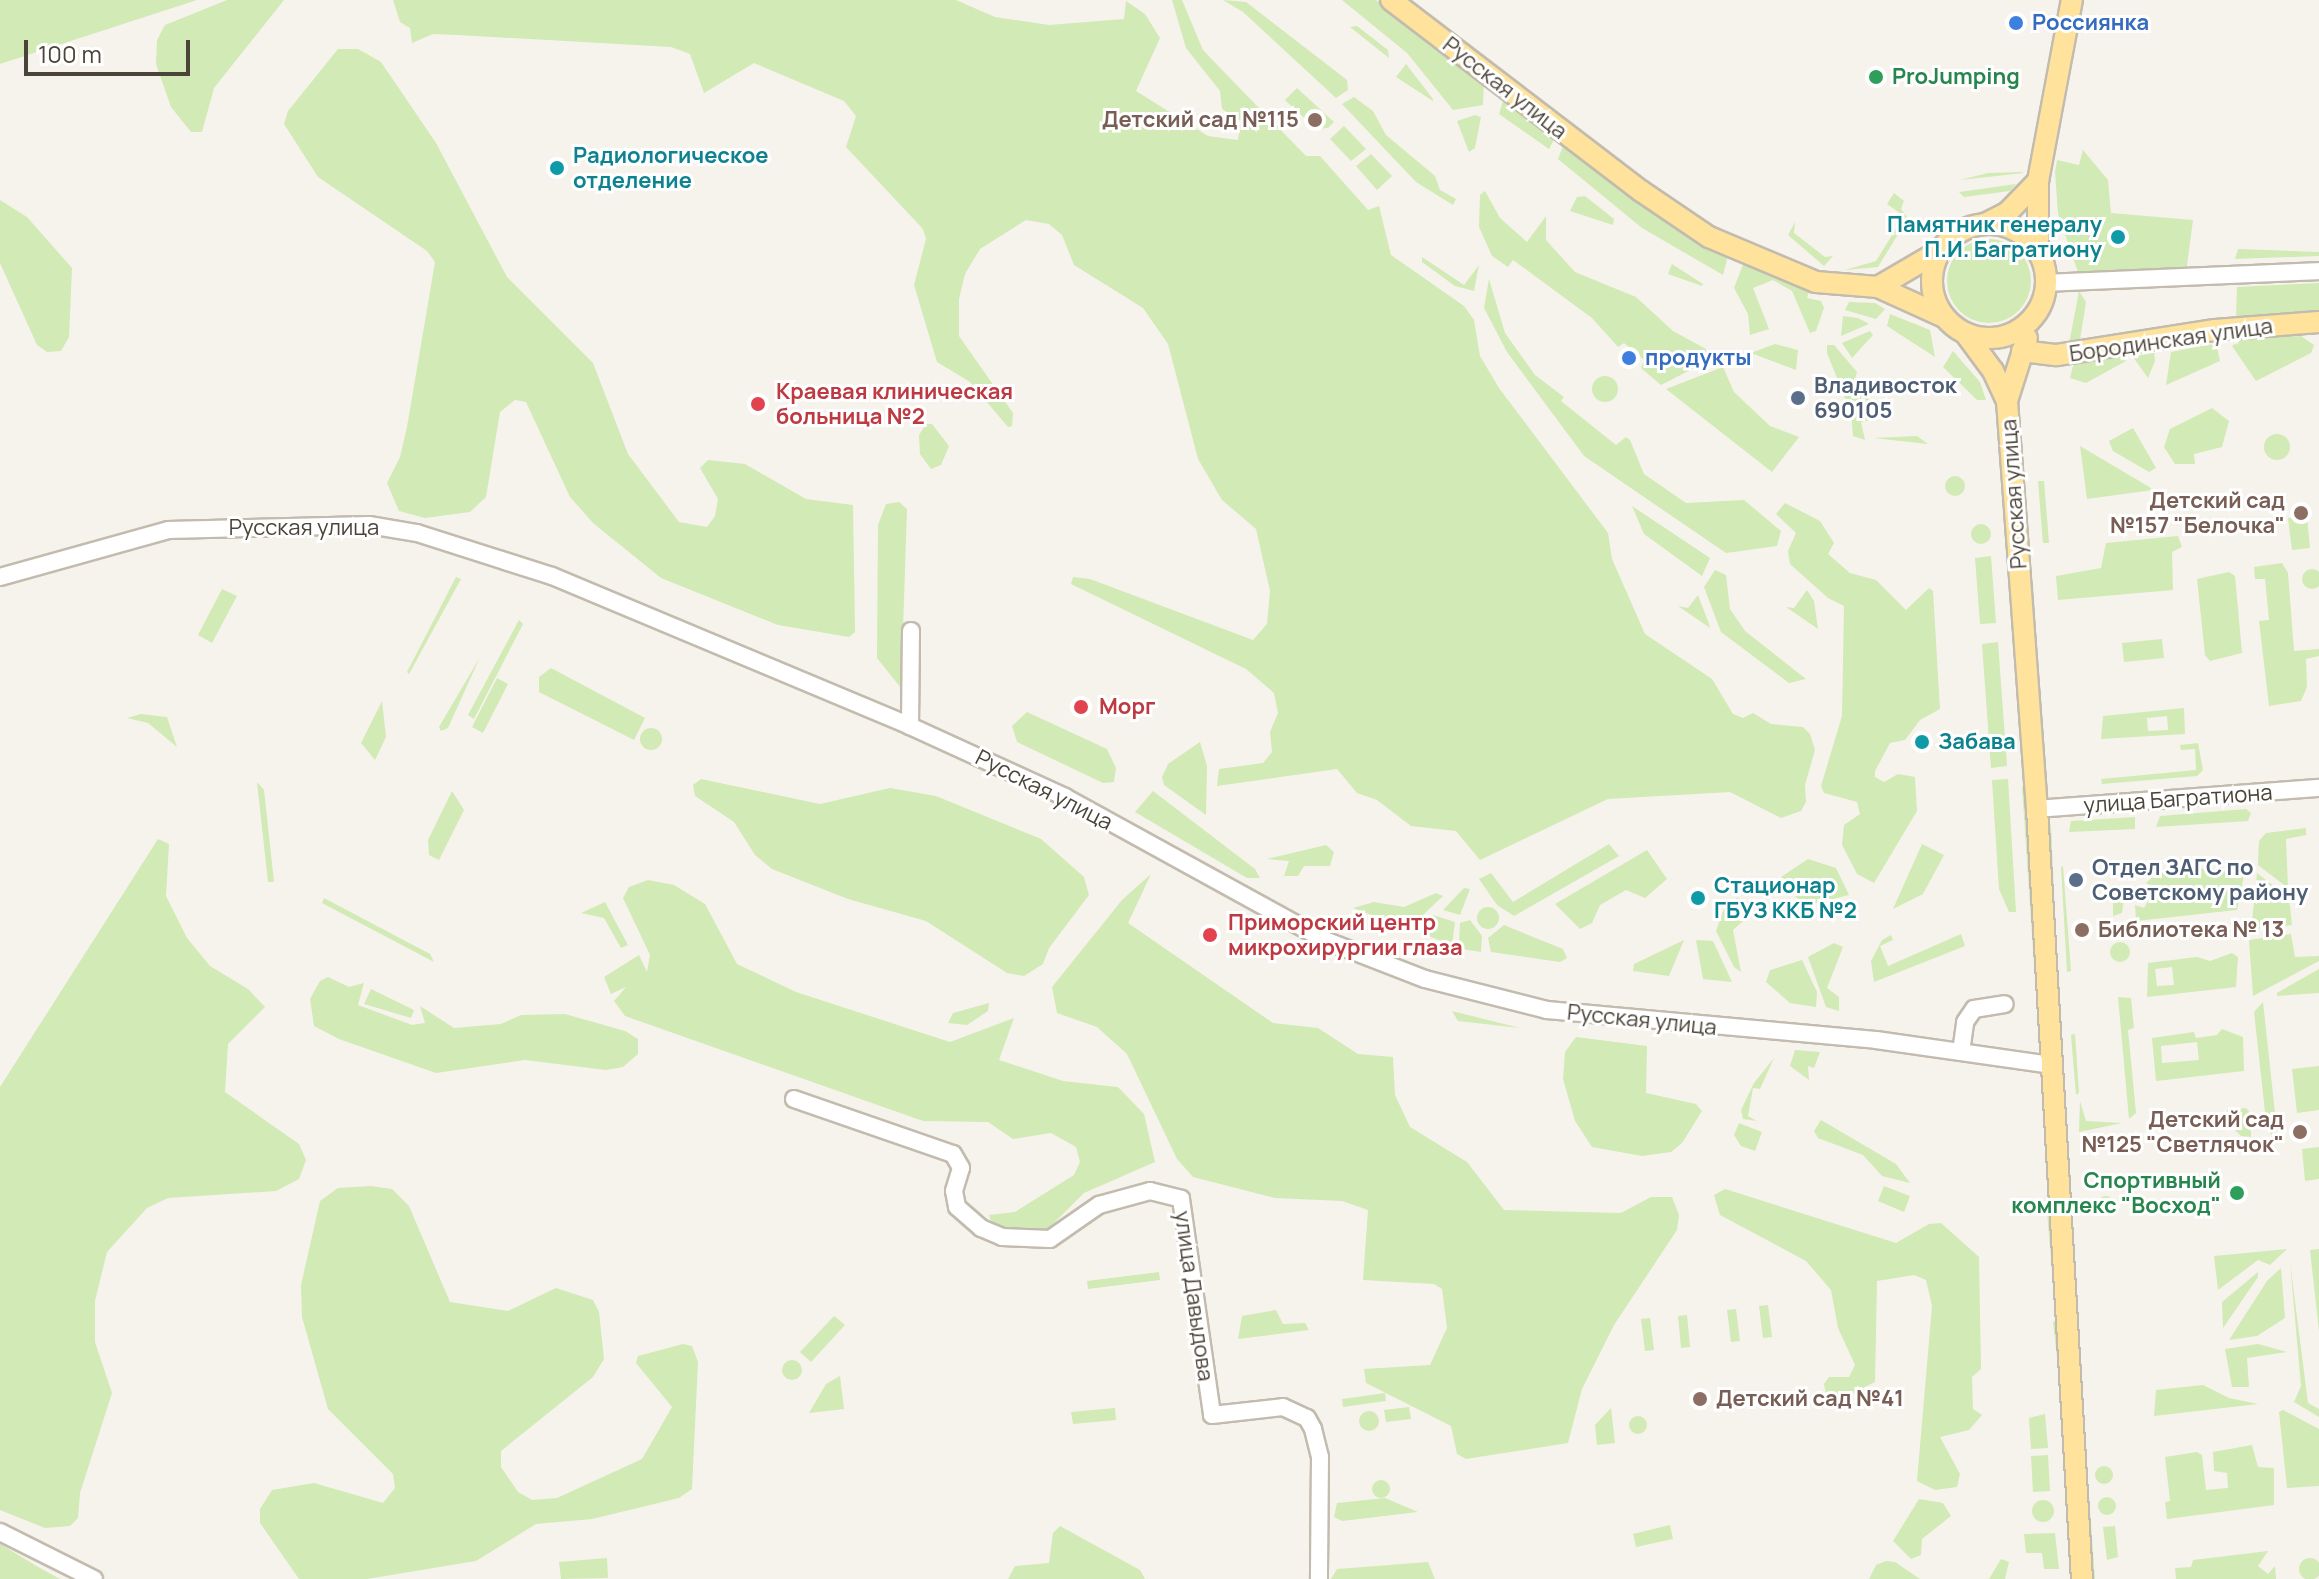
<!DOCTYPE html>
<html>
<head>
<meta charset="utf-8">
<style>
  body { margin:0 }
  #map { position:relative; width:2319px; height:1579px; overflow:hidden; background:#f6f3ec; font-family:Manrope,sans-serif }
  div>[style] { position:absolute }
  [style*='--x'] { left:calc(var(--x)*1px); top:calc(var(--y)*1px); width:calc(var(--w)*1px); rotate:calc(var(--a)*1deg) }
  .green>* { inset:0; background:#d2eab5 }
  .round { border-radius:50% }
  .roads { filter:drop-shadow(2px 0 #c2bbae) drop-shadow(-2px 0 #c2bbae) drop-shadow(0 2px #c2bbae) drop-shadow(0 -2px #c2bbae) }
  .minor>* { height:16px; margin:-8px; padding:0 8px; transform-origin:8px; border-radius:8px; background:#fff }
  .major>* { height:20px; margin:-10px; padding:0 10px; transform-origin:10px; border-radius:10px; background:#ffe39c }
  .major>.ring { margin:-10px; padding:0; box-sizing:content-box; background:none; border:20px solid #ffe39c; border-radius:50% }
  .dots>* { width:22px; height:22px; translate:-50% -50%; box-sizing:border-box; border:4px solid #fff; border-radius:50% }
  span { translate:-50% -50%; white-space:nowrap; text-align:center; line-height:1.15; -webkit-text-stroke:6px #fff; paint-order:stroke }
  .shop-label { font-size:22px; color:#366cbe; font-weight:700 }
  .left { translate:0 -50%; text-align:left }
  .leisure-label { font-size:22px; color:#27864d; font-weight:700 }
  .right { translate:-100% -50%; text-align:right }
  .street-label { font-size:22px; color:#4b4439 }
  .education-label { font-size:22px; color:#785e54; font-weight:700 }
  .culture-label { font-size:22px; color:#0d838f; font-weight:700 }
  .service-label { font-size:22px; color:#4e5e75; font-weight:700 }
  .health-label { font-size:22px; color:#be3a42; font-weight:700 }
  .scale { position:absolute; left:24px; top:40px; width:166px; height:36px; box-sizing:border-box; border:4px solid #4b4439; border-top:0; padding-left:10px; font-size:24px; line-height:28px; white-space:nowrap; color:#4b4439; -webkit-text-stroke:6px #fff; paint-order:stroke }
</style>
</head>
<body>
<div id="map">
  <div class="green">
    <i style="clip-path:polygon(0 0,197px 0,0 64px)"></i>
    <i style="clip-path:polygon(227px 0,284px 0,214px 88px,202px 132px,191px 132px,171px 107px,156px 64px,157px 40px,165px 25px)"></i>
    <i style="clip-path:polygon(393px 0,956px 0,995px 17px,1049px 25px,1124px 19px,1126px 1px,1145px 14px,1160px 38px,1136px 91px,1208px 136px,1238px 140px,1241px 121px,1222px 109px,1220px 91px,1186px 48px,1172px 0,1182px 0,1203px 50px,1224px 72px,1306px 156px,1320px 156px,1368px 210px,1379px 206px,1391px 255px,1464px 306px,1474px 320px,1480px 356px,1499px 388px,1608px 533px,1612px 559px,1645px 634px,1712px 679px,1733px 714px,1743px 718px,1753px 713px,1771px 724px,1803px 727px,1810px 734px,1815px 750px,1805px 785px,1806px 802px,1801px 811px,1781px 818px,1730px 792px,1608px 799px,1480px 860px,1456px 831px,1411px 826px,1377px 800px,1357px 793px,1337px 769px,1217px 786px,1219px 769px,1263px 763px,1272px 752px,1270px 732px,1278px 713px,1274px 693px,1246px 669px,1071px 584px,1073px 577px,1090px 579px,1253px 640px,1267px 624px,1270px 591px,1256px 529px,1222px 500px,1198px 459px,1168px 344px,1143px 308px,1074px 265px,1062px 235px,1049px 224px,1026px 220px,980px 249px,965px 274px,959px 299px,959px 336px,1013px 413px,1012px 426px,1008px 427px,970px 382px,937px 362px,914px 285px,926px 239px,923px 229px,846px 147px,856px 116px,844px 101px,754px 63px,704px 93px,690px 54px,671px 47px,457px 35px,433px 34px,412px 43px,410px 28px,400px 22px)"></i>
    <i style="clip-path:polygon(1223px 0,1246px 2px,1347px 80px,1348px 90px,1336px 98px,1243px 12px)"></i>
    <i style="clip-path:polygon(1342px 0,1376px 0,1484px 83px,1483px 105px,1453px 110px,1407px 53px)"></i>
    <i style="clip-path:polygon(1357px 26px,1388px 50px,1389px 58px,1350px 27px)"></i>
    <i style="clip-path:polygon(338px 49px,358px 49px,381px 62px,436px 143px,507px 277px,593px 363px,628px 454px,679px 522px,707px 527px,715px 516px,718px 499px,700px 468px,708px 460px,745px 464px,806px 499px,853px 505px,855px 632px,849px 637px,778px 625px,661px 578px,593px 523px,570px 497px,526px 402px,515px 400px,500px 412px,486px 497px,470px 512px,425px 518px,399px 511px,387px 483px,400px 457px,407px 427px,435px 262px,427px 251px,318px 177px,284px 124px,288px 111px)"></i>
    <i style="clip-path:polygon(1406px 64px,1433px 99px,1433px 101px,1396px 77px)"></i>
    <i style="clip-path:polygon(1297px 88px,1334px 122px,1328px 128px,1316px 129px,1285px 100px)"></i>
    <i style="clip-path:polygon(1354px 97px,1373px 111px,1386px 135px,1435px 176px,1440px 190px,1456px 199px,1453px 205px,1416px 182px,1342px 104px)"></i>
    <i style="clip-path:polygon(1503px 101px,1555px 138px,1549px 149px,1499px 114px)"></i>
    <i style="clip-path:polygon(1475px 115px,1481px 117px,1475px 148px,1469px 152px,1457px 121px)"></i>
    <i style="clip-path:polygon(1344px 126px,1366px 149px,1351px 161px,1330px 139px)"></i>
    <i style="clip-path:polygon(1563px 146px,1728px 256px,1723px 275px,1642px 228px,1558px 159px)"></i>
    <i style="clip-path:polygon(2083px 150px,2108px 180px,2111px 213px,2193px 220px,2186px 273px,2079px 275px,2058px 214px,2055px 172px,2057px 160px,2079px 165px)"></i>
    <i style="clip-path:polygon(1371px 154px,1392px 176px,1377px 190px,1356px 166px)"></i>
    <i style="clip-path:polygon(1988px 173px,2021px 172px,2024px 173px,1960px 180px)"></i>
    <i style="clip-path:polygon(2016px 184px,2010px 191px,1964px 197px,1959px 192px)"></i>
    <i style="clip-path:polygon(1485px 191px,1500px 218px,1527px 242px,1546px 216px,1546px 240px,1575px 272px,1636px 297px,1673px 331px,1706px 349px,1708px 361px,1661px 385px,1641px 368px,1644px 360px,1624px 343px,1618px 347px,1592px 318px,1513px 260px,1508px 267px,1492px 256px,1479px 227px,1480px 195px)"></i>
    <i style="clip-path:polygon(1894px 193px,1904px 201px,1901px 209px,1908px 218px,1878px 267px,1845px 270px,1876px 261px,1904px 216px,1887px 204px)"></i>
    <i style="clip-path:polygon(1585px 196px,1614px 219px,1613px 225px,1570px 211px,1577px 197px)"></i>
    <i style="clip-path:polygon(0 200px,27px 217px,72px 268px,69px 337px,61px 351px,47px 352px,37px 345px,0 263px)"></i>
    <i style="clip-path:polygon(1795px 222px,1794px 233px,1825px 257px,1833px 256px,1824px 266px,1788px 235px)"></i>
    <i class="round" style="left:1947px;top:239px;width:84px;height:84px"></i>
    <i style="clip-path:polygon(2238px 249px,2319px 252px,2319px 256px,2235px 259px)"></i>
    <i style="clip-path:polygon(1422px 257px,1464px 285px,1479px 265px,1474px 291px,1455px 286px,1422px 262px)"></i>
    <i style="clip-path:polygon(1744px 262px,1810px 289px,1807px 298px,1821px 301px,1824px 308px,1816px 331px,1810px 333px,1792px 291px,1773px 280px,1753px 288px,1769px 329px,1750px 335px,1748px 314px,1734px 288px)"></i>
    <i style="clip-path:polygon(1672px 264px,1703px 284px,1702px 286px,1668px 274px)"></i>
    <i style="clip-path:polygon(1489px 279px,1505px 333px,1535px 375px,1564px 397px,1561px 401px,1616px 445px,1626px 437px,1630px 440px,1644px 474px,1686px 503px,1744px 500px,1781px 531px,1777px 546px,1726px 553px,1584px 456px,1507px 352px,1484px 308px)"></i>
    <i style="clip-path:polygon(2319px 283px,2319px 314px,2236px 319px,2237px 287px)"></i>
    <i style="clip-path:polygon(2079px 291px,2086px 302px,2080px 340px,2069px 344px)"></i>
    <i style="clip-path:polygon(1849px 302px,1875px 303px,1885px 309px,1876px 319px,1845px 310px)"></i>
    <i style="clip-path:polygon(1890px 314px,1930px 330px,1935px 357px,1887px 326px)"></i>
    <i style="clip-path:polygon(1843px 316px,1858px 318px,1869px 324px,1841px 336px)"></i>
    <i style="clip-path:polygon(1870px 331px,1873px 335px,1852px 358px,1842px 343px)"></i>
    <i style="clip-path:polygon(2301px 336px,2314px 345px,2311px 353px,2256px 381px,2232px 346px,2242px 339px)"></i>
    <i style="clip-path:polygon(1775px 344px,1798px 350px,1796px 370px,1751px 353px)"></i>
    <i style="clip-path:polygon(2210px 344px,2217px 348px,2220px 361px,2166px 385px,2171px 352px)"></i>
    <i style="clip-path:polygon(1834px 345px,1857px 372px,1854px 383px,1873px 403px,1870px 420px,1861px 422px,1865px 440px,1853px 436px,1851px 413px,1827px 353px,1827px 345px)"></i>
    <i style="clip-path:polygon(1953px 351px,1980px 382px,1986px 400px,1977px 400px,1943px 367px)"></i>
    <i style="clip-path:polygon(2154px 352px,2155px 361px,2148px 378px,2133px 357px)"></i>
    <i style="clip-path:polygon(2119px 355px,2126px 361px,2086px 383px,2070px 378px,2073px 366px,2084px 360px)"></i>
    <i style="clip-path:polygon(1723px 367px,1734px 392px,1770px 426px,1799px 437px,1772px 472px,1666px 389px)"></i>
    <i class="round" style="left:1592px;top:376px;width:26px;height:26px"></i>
    <i style="clip-path:polygon(2212px 408px,2229px 421px,2222px 447px,2194px 454px,2195px 464px,2175px 464px,2164px 447px,2170px 429px)"></i>
    <i style="clip-path:polygon(926px 424px,932px 424px,949px 446px,941px 465px,931px 469px,920px 454px,919px 435px)"></i>
    <i style="clip-path:polygon(2133px 428px,2156px 468px,2149px 472px,2113px 451px,2109px 441px)"></i>
    <i class="round" style="left:2264px;top:434px;width:26px;height:26px"></i>
    <i style="clip-path:polygon(1917px 436px,1928px 444px,1873px 438px)"></i>
    <i style="clip-path:polygon(2080px 446px,2151px 488px,2153px 490px,2087px 499px)"></i>
    <i class="round" style="left:1945px;top:476px;width:20px;height:20px"></i>
    <i style="clip-path:polygon(2038px 481px,2044px 481px,2049px 543px,2043px 543px)"></i>
    <i style="clip-path:polygon(899px 502px,907px 509px,901px 688px,877px 658px,878px 525px,886px 504px)"></i>
    <i style="clip-path:polygon(1785px 503px,1820px 521px,1834px 543px,1828px 554px,1850px 573px,1876px 580px,1906px 610px,1929px 588px,1933px 591px,1940px 709px,1920px 720px,1905px 740px,1890px 743px,1875px 771px,1875px 777px,1884px 782px,1898px 774px,1915px 777px,1917px 811px,1874px 883px,1857px 874px,1842px 845px,1844px 825px,1860px 814px,1857px 802px,1824px 793px,1821px 786px,1842px 716px,1844px 606px,1828px 598px,1790px 564px,1788px 551px,1796px 533px,1776px 514px)"></i>
    <i style="clip-path:polygon(1632px 506px,1710px 558px,1702px 576px,1644px 534px)"></i>
    <i style="clip-path:polygon(2007px 512px,2024px 758px,2003px 514px)"></i>
    <i style="clip-path:polygon(2307px 517px,2310px 548px,2292px 550px,2288px 518px)"></i>
    <i class="round" style="left:1971px;top:524px;width:20px;height:20px"></i>
    <i style="clip-path:polygon(2178px 536px,2182px 547px,2172px 552px,2173px 590px,2058px 600px,2056px 576px,2101px 568px,2106px 543px)"></i>
    <i style="clip-path:polygon(1991px 556px,1996px 623px,1980px 624px,1975px 558px)"></i>
    <i style="clip-path:polygon(2282px 563px,2288px 573px,2294px 651px,2319px 649px,2319px 656px,2306px 659px,2307px 687px,2301px 701px,2269px 706px,2259px 621px,2269px 620px,2265px 579px,2255px 579px,2254px 567px)"></i>
    <i class="round" style="left:2302px;top:569px;width:20px;height:20px"></i>
    <i style="clip-path:polygon(1715px 570px,1726px 575px,1730px 609px,1745px 631px,1806px 679px,1789px 683px,1721px 632px,1704px 587px)"></i>
    <i style="clip-path:polygon(2229px 572px,2235px 576px,2242px 653px,2210px 661px,2205px 655px,2197px 579px)"></i>
    <i style="clip-path:polygon(456px 577px,461px 579px,409px 674px,407px 672px)"></i>
    <i style="clip-path:polygon(2030px 581px,2033px 583px,2046px 795px)"></i>
    <i style="clip-path:polygon(222px 589px,237px 596px,212px 643px,198px 635px)"></i>
    <i style="clip-path:polygon(1807px 590px,1814px 601px,1818px 629px,1786px 607px,1794px 608px)"></i>
    <i style="clip-path:polygon(1698px 595px,1709px 624px,1710px 628px,1678px 606px,1688px 608px)"></i>
    <i style="clip-path:polygon(519px 620px,523px 624px,474px 719px,468px 715px)"></i>
    <i style="clip-path:polygon(2162px 639px,2164px 658px,2124px 662px,2122px 643px)"></i>
    <i style="clip-path:polygon(1998px 642px,2007px 766px,1991px 768px,1982px 644px)"></i>
    <i style="clip-path:polygon(480px 657px,448px 728px,441px 731px,439px 727px)"></i>
    <i style="clip-path:polygon(551px 668px,645px 718px,634px 740px,539px 692px,539px 677px)"></i>
    <i style="clip-path:polygon(497px 678px,508px 684px,483px 733px,472px 727px)"></i>
    <i style="clip-path:polygon(382px 701px,386px 737px,375px 760px,361px 743px)"></i>
    <i style="clip-path:polygon(evenodd,2184px 708px,2185px 734px,2101px 739px,2103px 716px,2184px 708px,2167px 716px,2168px 730px,2148px 731px,2147px 718px,2167px 716px)"></i>
    <i style="clip-path:polygon(1027px 712px,1107px 749px,1116px 768px,1114px 782px,1103px 783px,1017px 742px,1012px 726px)"></i>
    <i style="clip-path:polygon(141px 714px,167px 717px,177px 747px,148px 723px,127px 718px)"></i>
    <i class="round" style="left:640px;top:728px;width:22px;height:22px"></i>
    <i style="clip-path:polygon(1200px 742px,1207px 766px,1206px 815px,1164px 785px,1162px 777px,1168px 764px)"></i>
    <i style="clip-path:polygon(2198px 743px,2203px 770px,2197px 776px,2102px 784px,2101px 779px,2196px 770px,2195px 749px,2181px 750px,2180px 745px)"></i>
    <i style="clip-path:polygon(701px 779px,820px 804px,890px 788px,936px 796px,1041px 839px,1084px 877px,1089px 895px,1049px 948px,1043px 964px,1024px 976px,1007px 973px,926px 921px,848px 899px,772px 869px,755px 855px,734px 822px,695px 796px,693px 785px)"></i>
    <i style="clip-path:polygon(2008px 779px,2016px 912px,2009px 912px,1999px 889px,1992px 780px)"></i>
    <i style="clip-path:polygon(257px 782px,264px 790px,274px 882px,268px 882px)"></i>
    <i style="clip-path:polygon(2027px 785px,2037px 962px,2034px 965px,2022px 787px)"></i>
    <i style="clip-path:polygon(452px 791px,464px 810px,439px 860px,429px 855px,428px 840px)"></i>
    <i style="clip-path:polygon(1153px 791px,1255px 869px,1260px 878px,1247px 878px,1135px 812px)"></i>
    <i style="clip-path:polygon(2246px 809px,2251px 813px,2248px 821px,2156px 827px,2160px 816px)"></i>
    <i style="clip-path:polygon(2135px 817px,2135px 829px,2069px 832px,2071px 821px)"></i>
    <i style="clip-path:polygon(2048px 823px,2051px 825px,2065px 1132px,2046px 824px)"></i>
    <i style="clip-path:polygon(2306px 828px,2306px 835px,2286px 839px,2288px 888px,2258px 865px,2259px 841px,2266px 833px)"></i>
    <i style="clip-path:polygon(158px 839px,169px 844px,166px 896px,187px 938px,210px 966px,248px 989px,265px 1007px,228px 1044px,225px 1092px,299px 1144px,306px 1160px,299px 1179px,276px 1191px,168px 1198px,147px 1208px,107px 1252px,95px 1301px,95px 1342px,112px 1393px,80px 1493px,78px 1518px,70px 1526px,45px 1528px,0 1510px,0 1087px)"></i>
    <i style="clip-path:polygon(1609px 844px,1619px 856px,1514px 916px,1497px 905px,1479px 879px,1491px 873px,1513px 902px)"></i>
    <i style="clip-path:polygon(1922px 844px,1944px 855px,1923px 894px,1893px 909px)"></i>
    <i style="clip-path:polygon(1326px 845px,1334px 852px,1330px 866px,1304px 866px,1298px 876px,1284px 876px,1289px 861px,1267px 859px)"></i>
    <i style="clip-path:polygon(1647px 850px,1667px 879px,1645px 898px,1626px 890px,1600px 905px,1592px 923px,1580px 929px,1555px 904px)"></i>
    <i style="clip-path:polygon(1808px 859px,1836px 868px,1849px 895px,1805px 906px,1778px 879px)"></i>
    <i style="clip-path:polygon(2063px 866px,2071px 971px,2067px 972px,2061px 867px)"></i>
    <i style="clip-path:polygon(2229px 866px,2243px 865px,2245px 870px,2237px 910px,2136px 921px,2135px 905px,2144px 908px,2155px 888px,2146px 883px,2157px 873px,2211px 868px,2224px 872px)"></i>
    <i style="clip-path:polygon(2257px 873px,2289px 898px,2292px 925px,2251px 931px)"></i>
    <i style="clip-path:polygon(1151px 874px,1128px 923px,1273px 1023px,1318px 1028px,1358px 1054px,1393px 1057px,1395px 1095px,1410px 1127px,1467px 1162px,1504px 1210px,1621px 1213px,1651px 1197px,1672px 1197px,1679px 1215px,1677px 1230px,1614px 1325px,1582px 1389px,1568px 1443px,1466px 1459px,1457px 1454px,1451px 1426px,1366px 1383px,1364px 1369px,1430px 1365px,1447px 1328px,1442px 1289px,1434px 1284px,1363px 1280px,1368px 1210px,1342px 1201px,1275px 1198px,1193px 1177px,1177px 1159px,1127px 1054px,1097px 1027px,1057px 1013px,1052px 987px,1122px 900px)"></i>
    <i style="clip-path:polygon(648px 880px,674px 885px,705px 904px,737px 964px,796px 992px,950px 1042px,1014px 1018px,999px 1060px,1063px 1081px,1118px 1087px,1144px 1114px,1155px 1162px,1084px 1193px,1047px 1230px,1005px 1231px,992px 1225px,989px 1215px,1015px 1212px,1074px 1175px,1080px 1162px,1076px 1147px,1051px 1133px,1013px 1139px,988px 1122px,923px 1121px,625px 1016px,614px 1001px,626px 987px,611px 994px,604px 977px,639px 955px,647px 972px,650px 955px,623px 898px,629px 887px)"></i>
    <i style="clip-path:polygon(2113px 884px,2124px 899px,2122px 913px,2113px 916px)"></i>
    <i style="clip-path:polygon(1464px 888px,1470px 889px,1460px 915px,1443px 910px)"></i>
    <i style="clip-path:polygon(1436px 893px,1443px 896px,1408px 929px,1353px 908px,1374px 902px,1404px 907px)"></i>
    <i style="clip-path:polygon(324px 898px,430px 954px,434px 962px,322px 903px)"></i>
    <i style="clip-path:polygon(1737px 898px,1746px 901px,1752px 913px,1733px 930px,1741px 972px,1734px 967px,1716px 931px,1724px 909px)"></i>
    <i style="clip-path:polygon(605px 902px,628px 945px,621px 948px,604px 918px,581px 913px)"></i>
    <i class="round" style="left:1477px;top:907px;width:22px;height:22px"></i>
    <i style="clip-path:polygon(1433px 915px,1455px 922px,1452px 945px,1423px 934px)"></i>
    <i style="clip-path:polygon(1470px 920px,1482px 936px,1481px 952px,1461px 949px,1459px 944px,1460px 923px)"></i>
    <i style="clip-path:polygon(1504px 925px,1563px 949px,1567px 958px,1560px 962px,1491px 952px,1488px 938px)"></i>
    <i style="clip-path:polygon(1961px 934px,1965px 946px,1874px 982px,1871px 961px,1882px 940px,1891px 935px,1893px 940px,1880px 946px,1888px 966px)"></i>
    <i style="clip-path:polygon(2291px 934px,2295px 957px,2319px 956px,2319px 961px,2253px 996px,2249px 940px)"></i>
    <i style="clip-path:polygon(1684px 940px,1669px 976px,1633px 971px,1634px 964px)"></i>
    <i style="clip-path:polygon(1696px 940px,1713px 941px,1732px 982px,1703px 979px)"></i>
    <i class="round" style="left:2110px;top:942px;width:20px;height:20px"></i>
    <i style="clip-path:polygon(1834px 943px,1843px 947px,1827px 988px,1839px 997px,1839px 1011px,1826px 1007px,1808px 957px)"></i>
    <i style="clip-path:polygon(evenodd,2232px 953px,2238px 957px,2236px 987px,2147px 997px,2148px 963px,2197px 957px,2210px 961px,2232px 953px,2172px 967px,2174px 985px,2157px 986px,2155px 969px,2172px 967px)"></i>
    <i style="clip-path:polygon(1802px 960px,1817px 992px,1816px 1007px,1790px 1003px,1766px 982px,1770px 970px)"></i>
    <i style="clip-path:polygon(2319px 969px,2319px 993px,2277px 996px,2277px 993px)"></i>
    <i style="clip-path:polygon(328px 977px,349px 987px,364px 983px,358px 1005px,412px 1025px,425px 1023px,420px 1006px,454px 1028px,501px 1024px,521px 1015px,565px 1014px,625px 1031px,638px 1039px,638px 1054px,623px 1067px,606px 1070px,525px 1060px,436px 1073px,339px 1039px,314px 1026px,310px 999px,320px 981px)"></i>
    <i style="clip-path:polygon(371px 989px,414px 1010px,411px 1018px,364px 1004px)"></i>
    <i style="clip-path:polygon(2118px 997px,2131px 998px,2134px 1028px,2128px 1030px,2136px 1113px,2129px 1119px)"></i>
    <i style="clip-path:polygon(2263px 1002px,2277px 1131px,2273px 1136px,2267px 1130px,2254px 1012px)"></i>
    <i style="clip-path:polygon(989px 1003px,988px 1011px,967px 1025px,948px 1023px,953px 1013px)"></i>
    <i style="clip-path:polygon(1452px 1011px,1520px 1028px,1458px 1021px)"></i>
    <i style="clip-path:polygon(evenodd,2222px 1029px,2243px 1037px,2244px 1071px,2156px 1081px,2152px 1038px,2194px 1032px,2196px 1038px,2217px 1035px,2222px 1029px,2197px 1042px,2199px 1060px,2162px 1063px,2161px 1046px,2197px 1042px)"></i>
    <i style="clip-path:polygon(2075px 1034px,2079px 1093px,2076px 1095px,2071px 1035px)"></i>
    <i style="clip-path:polygon(1576px 1037px,1647px 1046px,1646px 1093px,1696px 1104px,1702px 1111px,1682px 1143px,1671px 1152px,1642px 1156px,1592px 1147px,1575px 1121px,1563px 1079px,1565px 1052px)"></i>
    <i style="clip-path:polygon(1795px 1050px,1820px 1052px,1814px 1068px,1808px 1066px,1809px 1080px,1790px 1066px)"></i>
    <i style="clip-path:polygon(1774px 1058px,1760px 1089px,1753px 1088px,1748px 1116px,1757px 1121px,1743px 1119px,1741px 1110px,1754px 1083px)"></i>
    <i style="clip-path:polygon(2319px 1066px,2319px 1110px,2297px 1113px,2292px 1069px)"></i>
    <i style="clip-path:polygon(2080px 1101px,2086px 1121px,2122px 1123px,2079px 1132px)"></i>
    <i style="clip-path:polygon(2246px 1108px,2251px 1114px,2251px 1137px,2241px 1136px,2229px 1125px,2227px 1110px)"></i>
    <i style="clip-path:polygon(1821px 1120px,1896px 1164px,1910px 1183px,1882px 1176px,1863px 1155px,1818px 1138px,1814px 1131px)"></i>
    <i style="clip-path:polygon(1739px 1123px,1762px 1132px,1755px 1151px,1741px 1146px,1734px 1135px)"></i>
    <i style="clip-path:polygon(2319px 1147px,2319px 1179px,2305px 1181px,2302px 1149px)"></i>
    <i style="clip-path:polygon(2136px 1175px,2139px 1181px,2123px 1191px,2099px 1189px,2100px 1178px)"></i>
    <i style="clip-path:polygon(371px 1186px,392px 1189px,409px 1206px,450px 1302px,508px 1311px,556px 1288px,593px 1300px,599px 1312px,604px 1359px,593px 1377px,501px 1451px,501px 1467px,518px 1492px,532px 1500px,557px 1498px,642px 1459px,672px 1407px,636px 1363px,638px 1356px,683px 1344px,692px 1346px,698px 1362px,692px 1489px,679px 1498px,592px 1519px,536px 1524px,476px 1561px,367px 1579px,299px 1579px,260px 1523px,260px 1509px,272px 1490px,314px 1483px,383px 1503px,395px 1488px,393px 1474px,328px 1409px,302px 1317px,301px 1285px,320px 1201px,338px 1188px)"></i>
    <i style="clip-path:polygon(1884px 1186px,1910px 1196px,1904px 1212px,1878px 1201px)"></i>
    <i style="clip-path:polygon(1725px 1189px,1896px 1243px,1929px 1224px,1941px 1223px,1979px 1257px,1981px 1369px,1972px 1377px,1973px 1409px,1982px 1415px,1969px 1430px,1940px 1437px,1960px 1474px,1957px 1487px,1935px 1490px,1917px 1481px,1932px 1306px,1926px 1280px,1914px 1275px,1877px 1281px,1875px 1382px,1837px 1401px,1826px 1394px,1824px 1384px,1829px 1377px,1849px 1377px,1855px 1365px,1838px 1328px,1831px 1290px,1806px 1261px,1720px 1215px,1714px 1195px)"></i>
    <i class="round" style="left:2097px;top:1196px;width:18px;height:18px"></i>
    <i style="clip-path:polygon(2051px 1209px,2055px 1295px,2054px 1296px,2047px 1211px)"></i>
    <i style="clip-path:polygon(2287px 1249px,2270px 1265px,2258px 1260px,2218px 1290px,2214px 1256px)"></i>
    <i style="clip-path:polygon(2319px 1249px,2319px 1331px,2310px 1250px)"></i>
    <i style="clip-path:polygon(2290px 1262px,2308px 1403px,2319px 1409px,2319px 1417px,2294px 1402px,2301px 1386px)"></i>
    <i style="clip-path:polygon(2281px 1268px,2285px 1318px,2257px 1336px,2229px 1340px,2267px 1281px)"></i>
    <i style="clip-path:polygon(1159px 1272px,1160px 1280px,1088px 1289px,1087px 1281px)"></i>
    <i style="clip-path:polygon(2258px 1272px,2258px 1277px,2223px 1328px,2222px 1302px)"></i>
    <i style="clip-path:polygon(1768px 1305px,1772px 1337px,1763px 1338px,1759px 1306px)"></i>
    <i style="clip-path:polygon(1736px 1309px,1740px 1341px,1731px 1342px,1727px 1310px)"></i>
    <i style="clip-path:polygon(1276px 1310px,1283px 1324px,1305px 1323px,1309px 1330px,1238px 1339px,1242px 1316px)"></i>
    <i style="clip-path:polygon(1687px 1315px,1690px 1347px,1681px 1348px,1678px 1316px)"></i>
    <i style="clip-path:polygon(834px 1316px,845px 1325px,811px 1362px,800px 1352px)"></i>
    <i style="clip-path:polygon(1650px 1318px,1654px 1350px,1645px 1351px,1641px 1319px)"></i>
    <i style="clip-path:polygon(2057px 1320px,2062px 1392px,2061px 1393px,2053px 1322px)"></i>
    <i style="clip-path:polygon(2258px 1344px,2287px 1352px,2247px 1358px,2249px 1387px,2232px 1387px,2225px 1349px)"></i>
    <i class="round" style="left:782px;top:1360px;width:20px;height:20px"></i>
    <i style="clip-path:polygon(840px 1376px,844px 1409px,809px 1413px,826px 1384px)"></i>
    <i style="clip-path:polygon(2203px 1385px,2229px 1398px,2258px 1404px,2154px 1416px,2156px 1390px)"></i>
    <i style="clip-path:polygon(1385px 1393px,1386px 1401px,1343px 1407px,1342px 1399px)"></i>
    <i style="clip-path:polygon(1409px 1407px,1411px 1419px,1386px 1422px,1384px 1410px)"></i>
    <i style="clip-path:polygon(1115px 1408px,1116px 1420px,1073px 1424px,1071px 1412px)"></i>
    <i style="clip-path:polygon(1611px 1408px,1615px 1443px,1597px 1445px,1595px 1425px)"></i>
    <i style="clip-path:polygon(2283px 1410px,2319px 1429px,2319px 1486px,2287px 1488px,2279px 1412px)"></i>
    <i class="round" style="left:1359px;top:1411px;width:20px;height:20px"></i>
    <i style="clip-path:polygon(2045px 1414px,2048px 1448px,2031px 1449px,2029px 1418px)"></i>
    <i class="round" style="left:1629px;top:1416px;width:18px;height:18px"></i>
    <i style="clip-path:polygon(2081px 1423px,2084px 1426px,2095px 1579px,2089px 1579px)"></i>
    <i style="clip-path:polygon(2252px 1445px,2258px 1467px,2274px 1468px,2274px 1505px,2167px 1519px,2165px 1502px,2170px 1501px,2165px 1457px,2197px 1452px,2202px 1455px,2206px 1490px,2228px 1488px,2227px 1473px,2214px 1471px,2213px 1452px)"></i>
    <i style="clip-path:polygon(2048px 1455px,2050px 1491px,2033px 1492px,2031px 1456px)"></i>
    <i class="round" style="left:2095px;top:1466px;width:18px;height:18px"></i>
    <i class="round" style="left:1372px;top:1480px;width:18px;height:18px"></i>
    <i class="round" style="left:2098px;top:1497px;width:18px;height:18px"></i>
    <i style="clip-path:polygon(1385px 1498px,1418px 1512px,1342px 1521px,1334px 1517px,1337px 1503px)"></i>
    <i style="clip-path:polygon(1919px 1499px,1943px 1503px,1951px 1516px,1922px 1539px,1921px 1555px,1911px 1559px,1893px 1541px)"></i>
    <i class="round" style="left:2032px;top:1500px;width:22px;height:22px"></i>
    <i style="clip-path:polygon(1670px 1525px,1673px 1539px,1636px 1547px,1633px 1534px)"></i>
    <i style="clip-path:polygon(1060px 1526px,1140px 1570px,1145px 1579px,1008px 1579px,1015px 1566px,1049px 1563px,1053px 1533px)"></i>
    <i style="clip-path:polygon(2115px 1526px,2118px 1557px,2107px 1560px,2103px 1527px)"></i>
    <i style="clip-path:polygon(2055px 1533px,2059px 1569px,2044px 1569px,2042px 1553px,2026px 1553px,2024px 1534px)"></i>
    <i style="clip-path:polygon(0 1544px,40px 1568px,60px 1579px,0 1579px)"></i>
    <i style="clip-path:polygon(2268px 1551px,2258px 1566px,2268px 1574px,2275px 1566px,2276px 1579px,2176px 1579px,2175px 1568px,2191px 1567px,2193px 1560px)"></i>
    <i style="clip-path:polygon(607px 1558px,608px 1578px,561px 1579px,559px 1562px)"></i>
    <i class="round" style="left:2299px;top:1558px;width:22px;height:22px"></i>
    <i style="clip-path:polygon(2001px 1559px,2009px 1562px,2005px 1579px,1989px 1579px)"></i>
    <i style="clip-path:polygon(1886px 1561px,1895px 1562px,1920px 1579px,1869px 1579px,1876px 1565px)"></i>
    <i style="clip-path:polygon(1428px 1562px,1435px 1579px,1331px 1579px,1337px 1569px)"></i>
  </div>
  <div class="roads">
    <div class="minor">
      <i style="--x:2046;--y:283;--w:273;--a:-2.5"></i>
      <i style="--x:0;--y:577;--w:174;--a:-15.6"></i>
      <i style="--x:168;--y:530;--w:201;--a:-1.4"></i>
      <i style="--x:369;--y:525;--w:49;--a:9.5"></i>
      <i style="--x:417;--y:533;--w:142;--a:17.7"></i>
      <i style="--x:552;--y:576;--w:388;--a:22.7"></i>
      <i style="--x:910;--y:726;--w:170;--a:24.6"></i>
      <i style="--x:1065;--y:797;--w:299;--a:28.8"></i>
      <i style="--x:1327;--y:941;--w:105;--a:21.2"></i>
      <i style="--x:1425;--y:979;--w:126;--a:14.3"></i>
      <i style="--x:1547;--y:1010;--w:330;--a:5.2"></i>
      <i style="--x:1876;--y:1040;--w:178;--a:8.1"></i>
      <i style="--x:910;--y:726;--w:95;--a:-89.4"></i>
      <i style="--x:2037;--y:809;--w:283;--a:-4.3"></i>
      <i style="--x:1961;--y:1052;--w:30;--a:-82"></i>
      <i style="--x:1965;--y:1022;--w:16;--a:-55"></i>
      <i style="--x:1974;--y:1009;--w:31;--a:-9"></i>
      <i style="--x:794;--y:1099;--w:168;--a:19.1"></i>
      <i style="--x:953;--y:1154;--w:16;--a:60"></i>
      <i style="--x:961;--y:1168;--w:24;--a:107"></i>
      <i style="--x:954;--y:1191;--w:16;--a:79"></i>
      <i style="--x:957;--y:1207;--w:32;--a:41"></i>
      <i style="--x:981;--y:1228;--w:23;--a:23"></i>
      <i style="--x:1002;--y:1237;--w:48;--a:2.4"></i>
      <i style="--x:1050;--y:1239;--w:60;--a:-34.8"></i>
      <i style="--x:1099;--y:1205;--w:53;--a:-15.4"></i>
      <i style="--x:1150;--y:1191;--w:32;--a:14"></i>
      <i style="--x:1181;--y:1199;--w:218;--a:81.8"></i>
      <i style="--x:1212;--y:1415;--w:71;--a:-6.4"></i>
      <i style="--x:1283;--y:1407;--w:26;--a:25"></i>
      <i style="--x:1307;--y:1418;--w:13;--a:61"></i>
      <i style="--x:1313;--y:1429;--w:29;--a:76"></i>
      <i style="--x:1320;--y:1457;--w:122;--a:90.5"></i>
      <i style="--x:0;--y:1532;--w:105;--a:26.6"></i>
    </div>
    <div class="major">
      <i style="--x:1391;--y:0;--w:315;--a:37.4"></i>
      <i style="--x:1641;--y:191;--w:82;--a:34.1"></i>
      <i style="--x:1709;--y:237;--w:116;--a:22.8"></i>
      <i style="--x:1816;--y:282;--w:62;--a:4.6"></i>
      <i style="--x:1878;--y:287;--w:72;--a:24.4"></i>
      <i style="--x:1985;--y:224;--w:25;--a:-27"></i>
      <i style="--x:2007;--y:213;--w:45;--a:-45.9"></i>
      <i class="ring" style="left:1932px;top:224px;width:94px;height:94px"></i>
      <i style="--x:2038;--y:251;--w:70;--a:-90"></i>
      <i style="--x:2038;--y:181;--w:184;--a:-79.4"></i>
      <i style="--x:1878;--y:287;--w:73;--a:-30.4"></i>
      <i style="--x:1965;--y:333;--w:47;--a:53.6"></i>
      <i style="--x:1993;--y:371;--w:33;--a:65"></i>
      <i style="--x:2007;--y:401;--w:409;--a:85.8"></i>
      <i style="--x:2037;--y:809;--w:771;--a:86.66"></i>
      <i style="--x:2022;--y:351;--w:35;--a:7"></i>
      <i style="--x:2057;--y:355;--w:160;--a:-9"></i>
      <i style="--x:2215;--y:330;--w:104;--a:-4.4"></i>
      <i style="--x:2007;--y:401;--w:66;--a:-72.4"></i>
    </div>
  </div>
  <div class="dots">
    <i style="left:2016px;top:23px;background:#3f7fe0"></i>
    <i style="left:1876px;top:77px;background:#2e9e5b"></i>
    <i style="left:1315px;top:120px;background:#8d6e63"></i>
    <i style="left:557px;top:168px;background:#0f9aa8"></i>
    <i style="left:2118px;top:237px;background:#0f9aa8"></i>
    <i style="left:1629px;top:358px;background:#3f7fe0"></i>
    <i style="left:1798px;top:398px;background:#5c6f8a"></i>
    <i style="left:758px;top:404px;background:#e0444e"></i>
    <i style="left:2301px;top:513px;background:#8d6e63"></i>
    <i style="left:1081px;top:707px;background:#e0444e"></i>
    <i style="left:1922px;top:742px;background:#0f9aa8"></i>
    <i style="left:2076px;top:880px;background:#5c6f8a"></i>
    <i style="left:1698px;top:898px;background:#0f9aa8"></i>
    <i style="left:2082px;top:930px;background:#8d6e63"></i>
    <i style="left:1210px;top:935px;background:#e0444e"></i>
    <i style="left:2300px;top:1132px;background:#8d6e63"></i>
    <i style="left:2237px;top:1193px;background:#2e9e5b"></i>
    <i style="left:1700px;top:1399px;background:#8d6e63"></i>
  </div>
  <div class="shop-label">
    <span class="left" style="left:2032px;top:23px">Россиянка</span>
    <span class="left" style="left:1645px;top:358px">продукты</span>
  </div>
  <div class="leisure-label">
    <span class="left" style="left:1892px;top:77px">ProJumping</span>
    <span class="right" style="left:2221px;top:1193px">Спортивный<br>комплекс "Восход"</span>
  </div>
  <div class="street-label">
    <span style="left:1505px;top:88px;rotate:38deg">Русская улица</span>
    <span style="left:2171px;top:340px;rotate:-8deg">Бородинская улица</span>
    <span style="left:2014px;top:494px;rotate:-94deg">Русская улица</span>
    <span style="left:304px;top:528px">Русская улица</span>
    <span style="left:1044px;top:790px;rotate:27deg">Русская улица</span>
    <span style="left:2178px;top:799px;rotate:-4deg">улица Багратиона</span>
    <span style="left:1642px;top:1020px;rotate:6deg">Русская улица</span>
    <span style="left:1194px;top:1296px;rotate:82deg">улица Давыдова</span>
  </div>
  <div class="education-label">
    <span class="right" style="left:1299px;top:120px">Детский сад №115</span>
    <span class="right" style="left:2285px;top:513px">Детский сад<br>№157 "Белочка"</span>
    <span class="left" style="left:2098px;top:930px">Библиотека № 13</span>
    <span class="right" style="left:2284px;top:1132px">Детский сад<br>№125 "Светлячок"</span>
    <span class="left" style="left:1716px;top:1399px">Детский сад №41</span>
  </div>
  <div class="culture-label">
    <span class="left" style="left:573px;top:168px">Радиологическое<br>отделение</span>
    <span class="right" style="left:2102px;top:237px">Памятник генералу<br>П.И. Багратиону</span>
    <span class="left" style="left:1938px;top:742px">Забава</span>
    <span class="left" style="left:1714px;top:898px">Стационар<br>ГБУЗ ККБ №2</span>
  </div>
  <div class="service-label">
    <span class="left" style="left:1814px;top:398px">Владивосток<br>690105</span>
    <span class="left" style="left:2092px;top:880px">Отдел ЗАГС по<br>Советскому району</span>
  </div>
  <div class="health-label">
    <span class="left" style="left:776px;top:404px">Краевая клиническая<br>больница №2</span>
    <span class="left" style="left:1099px;top:707px">Морг</span>
    <span class="left" style="left:1228px;top:935px">Приморский центр<br>микрохирургии глаза</span>
  </div>
  <div class="scale">100 m</div>
</div>
</body>
</html>
